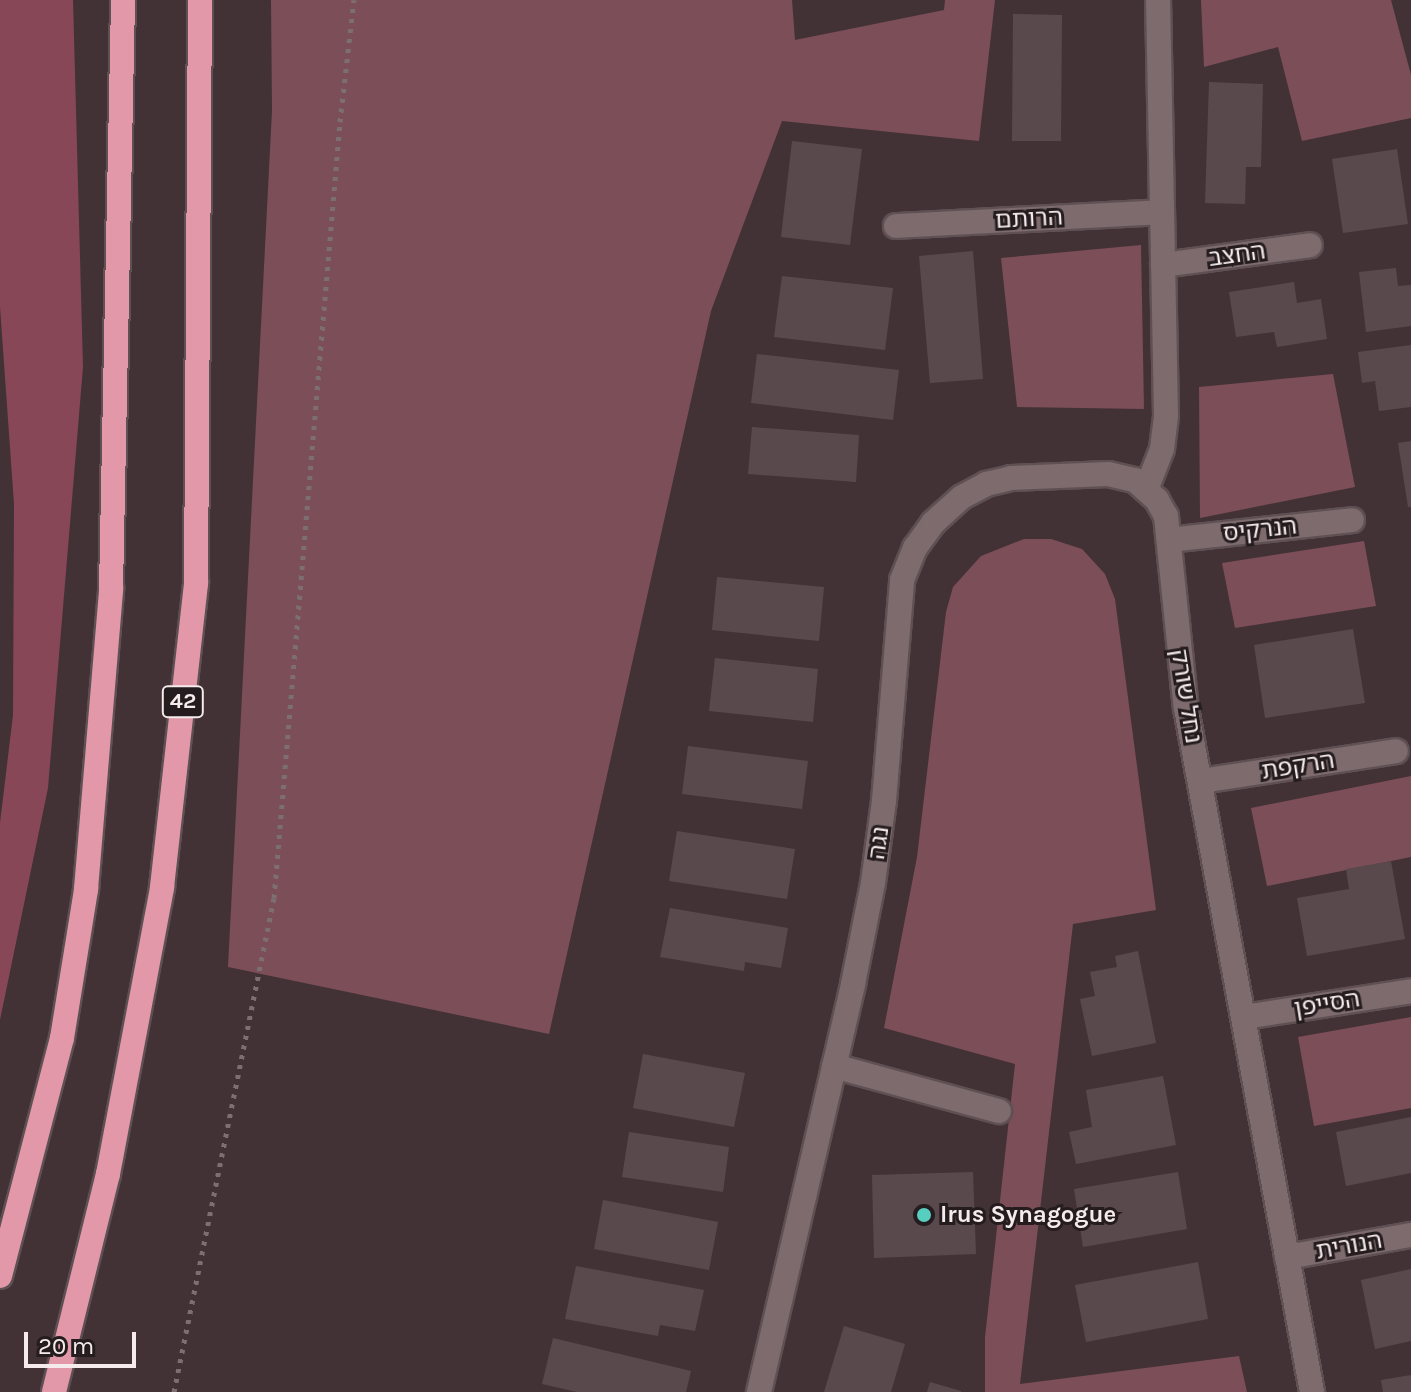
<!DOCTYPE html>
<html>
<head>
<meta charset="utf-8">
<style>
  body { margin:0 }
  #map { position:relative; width:1411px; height:1392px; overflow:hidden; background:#423236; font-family:Karla,"Noto Sans Hebrew",sans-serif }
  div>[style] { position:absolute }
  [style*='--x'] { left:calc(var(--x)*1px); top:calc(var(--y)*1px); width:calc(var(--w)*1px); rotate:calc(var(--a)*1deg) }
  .green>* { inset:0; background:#7c4e58 }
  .forest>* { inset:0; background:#874757 }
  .building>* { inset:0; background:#5a494c }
  .path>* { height:5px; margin-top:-2.5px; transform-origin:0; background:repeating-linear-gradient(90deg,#7c6e71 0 4px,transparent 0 10px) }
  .roads { filter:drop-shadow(2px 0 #5e5053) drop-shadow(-2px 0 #5e5053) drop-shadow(0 2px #5e5053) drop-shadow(0 -2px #5e5053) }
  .minor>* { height:24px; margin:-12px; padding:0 12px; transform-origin:12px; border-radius:12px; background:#7d6b6e }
  .highway>* { height:24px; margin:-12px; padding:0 12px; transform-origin:12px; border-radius:12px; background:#e398a9 }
  .dots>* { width:22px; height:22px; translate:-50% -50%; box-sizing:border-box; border:4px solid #241c1e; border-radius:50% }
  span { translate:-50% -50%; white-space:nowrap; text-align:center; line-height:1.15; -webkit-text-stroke:6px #241c1e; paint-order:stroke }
  .shield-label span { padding:2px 6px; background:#241c1e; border:2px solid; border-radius:6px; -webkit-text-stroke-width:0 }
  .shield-label { font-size:22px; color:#f5eaec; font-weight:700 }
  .street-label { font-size:24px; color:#f5eaec }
  .poi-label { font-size:24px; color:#f5eaec; font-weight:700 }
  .left { translate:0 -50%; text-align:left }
  .scale { position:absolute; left:24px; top:1332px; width:112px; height:36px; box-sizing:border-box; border:4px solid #f5eaec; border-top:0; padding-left:10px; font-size:24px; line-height:28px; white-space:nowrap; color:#f5eaec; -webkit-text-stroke:6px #241c1e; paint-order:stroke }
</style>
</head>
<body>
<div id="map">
  <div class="green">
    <i style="clip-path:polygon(271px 0,792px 0,795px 40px,944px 10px,945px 0,995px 0,979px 141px,782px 121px,711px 311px,549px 1034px,228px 967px,272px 111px)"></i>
    <i style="clip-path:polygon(1201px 0,1391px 0,1411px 75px,1411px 118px,1302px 141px,1278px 47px,1204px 67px)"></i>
    <i style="clip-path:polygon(1141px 245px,1144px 409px,1017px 407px,1001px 258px)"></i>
    <i style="clip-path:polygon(1333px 374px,1355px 487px,1200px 518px,1199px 387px)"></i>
    <i style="clip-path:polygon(1024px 539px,1051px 539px,1082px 549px,1105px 574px,1115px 599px,1156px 910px,1073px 924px,1020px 1384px,1239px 1356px,1247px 1392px,985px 1392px,985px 1337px,1015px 1064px,884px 1028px,917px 857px,946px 612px,953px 587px,981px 556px)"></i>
    <i style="clip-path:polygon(1364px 541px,1376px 606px,1235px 628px,1222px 563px)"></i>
    <i style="clip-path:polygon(1411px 776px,1411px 857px,1267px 886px,1251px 808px)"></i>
    <i style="clip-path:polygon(1411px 1017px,1411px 1108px,1314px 1126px,1298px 1037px)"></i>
  </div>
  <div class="forest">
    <i style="clip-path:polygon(0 0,73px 0,83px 367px,48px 788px,0 1020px,0 823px,13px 715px,14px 504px,0 307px)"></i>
  </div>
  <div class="building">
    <i style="clip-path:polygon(1013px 14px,1062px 15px,1061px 141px,1012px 141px)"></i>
    <i style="clip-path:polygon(1209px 82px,1263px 84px,1261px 167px,1246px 167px,1245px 204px,1205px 203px)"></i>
    <i style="clip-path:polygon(792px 141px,862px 149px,850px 245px,781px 237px)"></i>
    <i style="clip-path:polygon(1397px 149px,1408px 224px,1343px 233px,1332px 159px)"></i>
    <i style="clip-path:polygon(973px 251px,983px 379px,930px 383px,919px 256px)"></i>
    <i style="clip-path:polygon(1396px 268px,1398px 286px,1411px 285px,1411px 326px,1366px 332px,1359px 272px)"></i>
    <i style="clip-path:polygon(782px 276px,893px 288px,885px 350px,774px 337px)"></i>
    <i style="clip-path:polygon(1294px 282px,1297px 303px,1321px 299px,1327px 339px,1277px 347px,1274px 332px,1236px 337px,1229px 292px)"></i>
    <i style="clip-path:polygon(1411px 345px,1411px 407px,1379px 411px,1375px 381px,1362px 383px,1358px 352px)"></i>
    <i style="clip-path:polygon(757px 354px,899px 370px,893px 420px,751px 403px)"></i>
    <i style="clip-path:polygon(752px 427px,859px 435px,856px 482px,748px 474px)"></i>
    <i style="clip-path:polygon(1411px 441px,1411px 507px,1408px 507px,1398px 443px)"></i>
    <i style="clip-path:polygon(717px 577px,824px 587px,819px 641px,712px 630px)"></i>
    <i style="clip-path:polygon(1353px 629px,1365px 703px,1265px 718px,1254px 645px)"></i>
    <i style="clip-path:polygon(715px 658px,818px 669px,813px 722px,709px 711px)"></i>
    <i style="clip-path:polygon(688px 746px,808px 761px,802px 809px,682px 794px)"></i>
    <i style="clip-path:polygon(677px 831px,795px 849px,787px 899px,669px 881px)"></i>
    <i style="clip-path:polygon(1391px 861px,1405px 939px,1307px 956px,1297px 898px,1349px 889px,1346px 869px)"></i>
    <i style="clip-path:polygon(670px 908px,788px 928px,781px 968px,745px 962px,744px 971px,660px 957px)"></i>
    <i style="clip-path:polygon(1138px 951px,1156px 1043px,1092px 1056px,1080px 999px,1095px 996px,1090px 972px,1117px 967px,1115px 956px)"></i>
    <i style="clip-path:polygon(643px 1054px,745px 1073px,734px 1127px,633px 1108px)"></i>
    <i style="clip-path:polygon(1163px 1076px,1176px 1145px,1076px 1164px,1069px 1132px,1092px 1127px,1086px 1090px)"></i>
    <i style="clip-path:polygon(1411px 1117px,1411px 1173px,1346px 1186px,1336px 1132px)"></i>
    <i style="clip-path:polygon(629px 1132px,729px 1147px,723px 1192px,622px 1177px)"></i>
    <i style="clip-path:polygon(973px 1172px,976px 1254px,874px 1258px,872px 1175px)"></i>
    <i style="clip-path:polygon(1178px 1172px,1187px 1229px,1083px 1247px,1074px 1189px)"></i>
    <i style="clip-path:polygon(603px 1200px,718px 1222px,709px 1270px,594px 1249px)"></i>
    <i style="clip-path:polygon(1198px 1262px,1208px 1319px,1086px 1342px,1075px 1285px)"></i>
    <i style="clip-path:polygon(576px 1266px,704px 1290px,695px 1331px,660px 1325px,658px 1336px,565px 1319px)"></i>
    <i style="clip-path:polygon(1411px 1269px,1411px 1341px,1375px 1349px,1361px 1280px)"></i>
    <i style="clip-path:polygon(844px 1326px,905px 1344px,891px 1392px,824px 1392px)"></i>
    <i style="clip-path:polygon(553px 1338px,691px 1371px,686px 1392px,577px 1392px,542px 1384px)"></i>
    <i style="clip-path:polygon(1411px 1375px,1411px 1392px,1383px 1392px,1381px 1380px)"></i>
    <i style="clip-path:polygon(930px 1382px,961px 1391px,961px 1392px,927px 1392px)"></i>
  </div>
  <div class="path">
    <i style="--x:174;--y:1392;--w:504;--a:-78.56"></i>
    <i style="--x:274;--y:898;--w:779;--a:-85.14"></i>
    <i style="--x:340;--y:122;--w:123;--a:-83.5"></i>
  </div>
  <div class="roads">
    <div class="minor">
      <i style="--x:896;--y:226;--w:266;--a:-3"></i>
      <i style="--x:1163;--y:265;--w:148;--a:-7.7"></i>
      <i style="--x:1146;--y:490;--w:44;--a:-68.7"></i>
      <i style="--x:1162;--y:449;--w:34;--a:-83"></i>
      <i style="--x:1166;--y:415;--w:415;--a:-91.1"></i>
      <i style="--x:1169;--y:540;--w:184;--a:-6.2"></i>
      <i style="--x:1201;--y:781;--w:197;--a:-8.7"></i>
      <i style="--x:1244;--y:1017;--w:169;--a:-8.8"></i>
      <i style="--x:834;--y:1066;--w:171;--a:15.3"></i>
      <i style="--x:1287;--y:1257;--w:126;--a:-10.1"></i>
      <i style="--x:759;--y:1392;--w:419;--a:-77"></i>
      <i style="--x:853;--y:984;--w:103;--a:-78.8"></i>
      <i style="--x:873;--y:883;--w:83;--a:-82.4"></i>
      <i style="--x:884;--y:801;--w:222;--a:-85.3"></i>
      <i style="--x:902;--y:580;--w:35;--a:-68"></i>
      <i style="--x:915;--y:548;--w:31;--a:-54"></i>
      <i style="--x:933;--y:523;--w:39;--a:-42"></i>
      <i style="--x:962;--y:497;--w:27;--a:-28"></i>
      <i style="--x:986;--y:484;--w:26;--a:-13"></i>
      <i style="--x:1011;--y:478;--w:97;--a:-2.4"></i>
      <i style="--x:1108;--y:474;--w:28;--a:13"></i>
      <i style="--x:1135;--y:480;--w:30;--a:42"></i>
      <i style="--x:1157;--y:500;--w:18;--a:61"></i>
      <i style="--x:1166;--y:516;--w:193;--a:84.1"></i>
      <i style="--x:1186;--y:708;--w:696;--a:79.56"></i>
    </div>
    <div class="highway">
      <i style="--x:0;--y:1276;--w:246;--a:-75.4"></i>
      <i style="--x:62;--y:1038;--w:151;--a:-80.8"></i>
      <i style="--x:86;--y:889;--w:301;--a:-85.2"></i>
      <i style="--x:111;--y:589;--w:589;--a:-88.83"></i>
      <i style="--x:54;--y:1392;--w:225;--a:-76.1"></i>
      <i style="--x:108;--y:1174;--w:292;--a:-79.3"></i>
      <i style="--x:162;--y:887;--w:306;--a:-83.6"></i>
      <i style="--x:196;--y:583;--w:583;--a:-89.61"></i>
    </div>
  </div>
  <div class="dots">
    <i style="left:924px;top:1215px;background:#58cec0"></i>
  </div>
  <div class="shield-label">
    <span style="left:183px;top:702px">42</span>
  </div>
  <div class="street-label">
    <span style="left:1029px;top:219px;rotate:-3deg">הרותם</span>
    <span style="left:1237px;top:255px;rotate:-8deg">החצב</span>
    <span style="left:1260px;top:530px;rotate:-6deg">הנרקיס</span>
    <span style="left:1186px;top:696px;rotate:81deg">נחל שורק</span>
    <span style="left:1298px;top:766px;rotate:-9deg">הרקפת</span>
    <span style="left:879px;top:843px;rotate:-82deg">נגה</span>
    <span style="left:1327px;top:1004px;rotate:-9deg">הסייפן</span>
    <span style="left:1349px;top:1246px;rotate:-10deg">הנורית</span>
  </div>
  <div class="poi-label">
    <span class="left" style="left:940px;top:1215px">Irus Synagogue</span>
  </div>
  <div class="scale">20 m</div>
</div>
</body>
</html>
